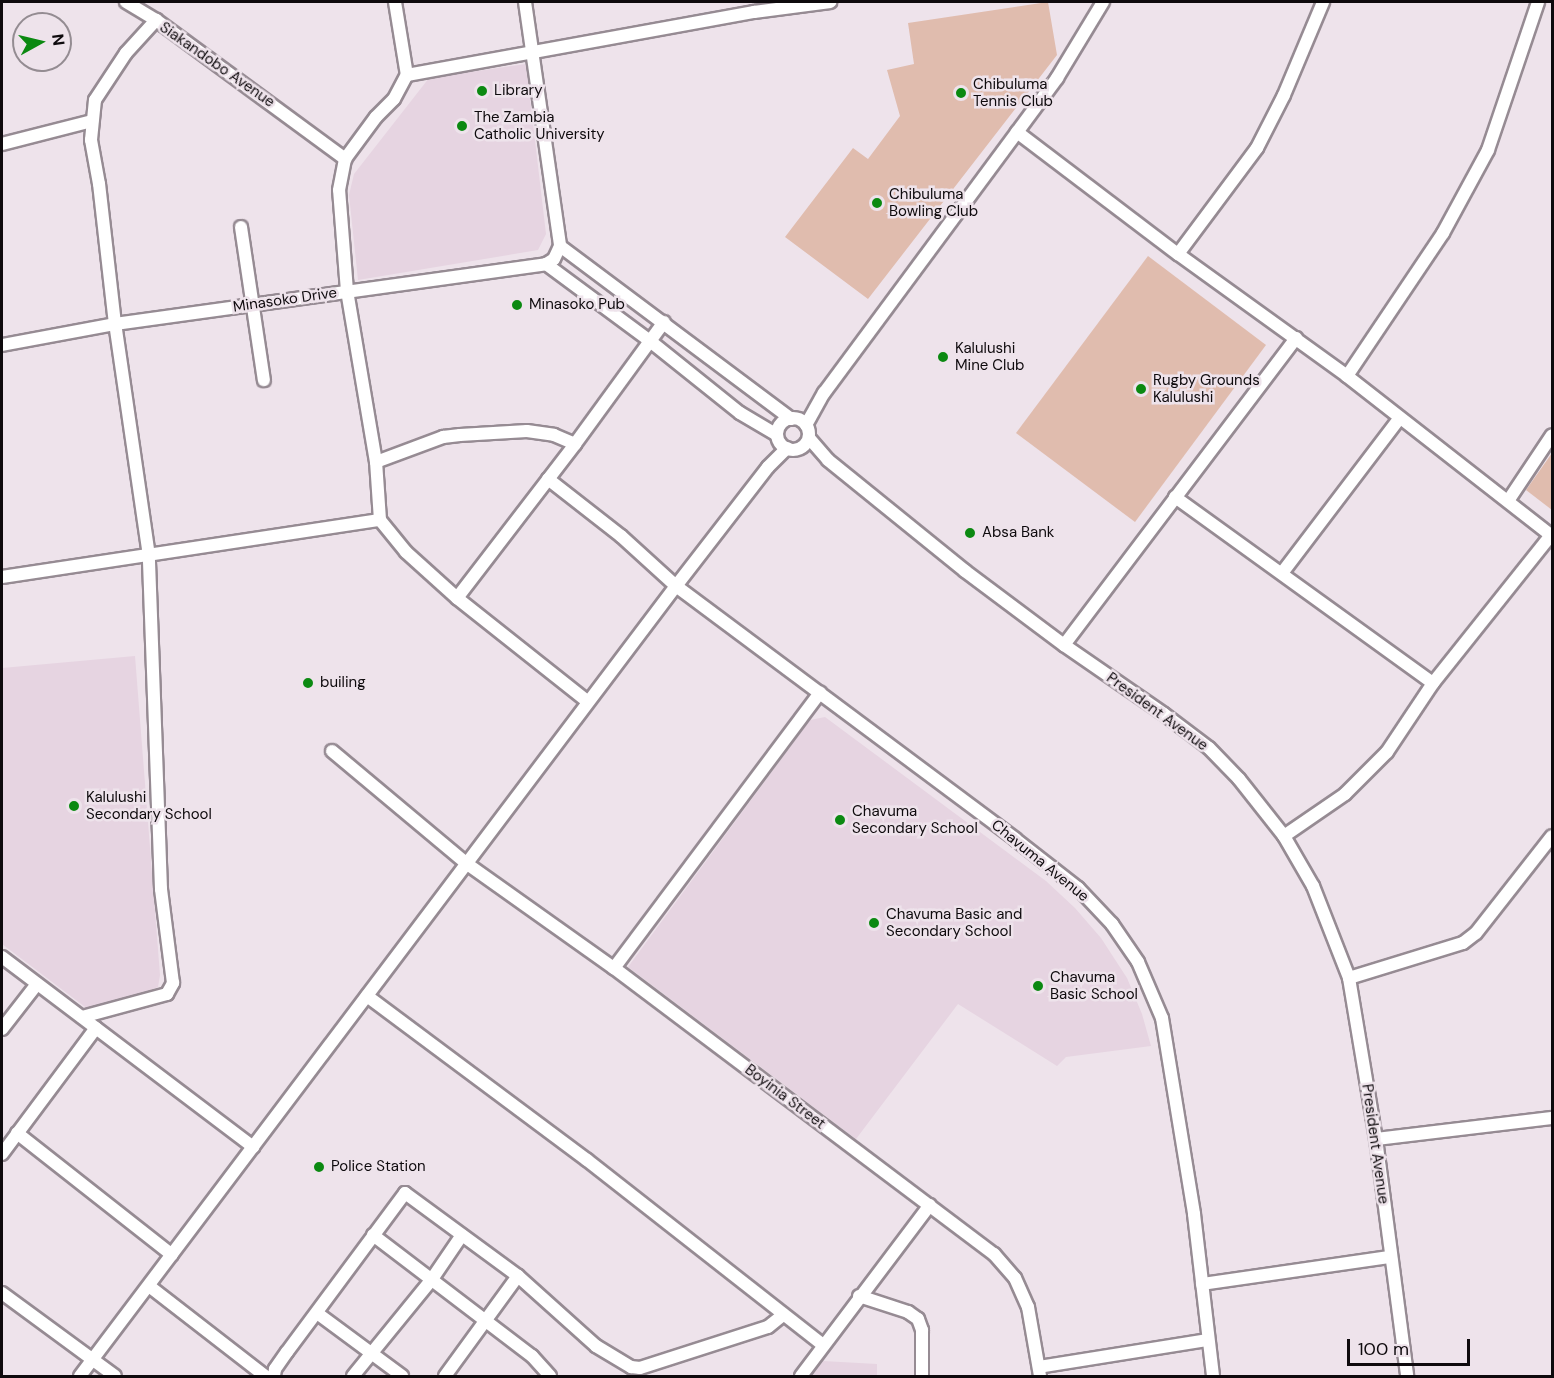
<!DOCTYPE html>
<html>
<head>
<meta charset="utf-8">
<style>
  body { margin:0 }
  #map { position:relative; width:1554px; height:1378px; overflow:hidden; background:#eee3eb; font-family:"DM Sans",sans-serif }
  div>[style] { position:absolute }
  [style*='--x'] { left:calc(var(--x)*1px); top:calc(var(--y)*1px); width:calc(var(--w)*1px); rotate:calc(var(--a)*1deg) }
  .built>* { inset:0; background:#e6d4e1 }
  .green>* { inset:0; background:#e0bcae }
  .roads { filter:drop-shadow(2px 0 #968b93) drop-shadow(-2px 0 #968b93) drop-shadow(0 2px #968b93) drop-shadow(0 -2px #968b93) }
  .minor>* { height:12px; margin:-6px; padding:0 6px; transform-origin:6px; border-radius:6px; background:#fff }
  .minor>.ring { margin:-6px; padding:0; box-sizing:content-box; background:none; border:12px solid #fff; border-radius:50% }
  .dots>* { width:16px; height:16px; translate:-50% -50%; box-sizing:border-box; border:3px solid #eee3eb; border-radius:50% }
  span { translate:-50% -50%; white-space:nowrap; text-align:center; line-height:1.15; -webkit-text-stroke:5px #eee3eb; paint-order:stroke }
  .street-label { font-size:15px; color:#0e0a0d }
  .poi-label { font-size:15px; color:#0e0a0d }
  .left { translate:0 -50%; text-align:left }
  .frame { position:absolute; inset:0; border:3px solid #0e0a0d; pointer-events:none }
  .north { position:absolute; left:12px; top:12px; width:60px; height:60px; box-sizing:border-box; background:#eee3eb; border:2px solid #948c92; border-radius:50%; rotate:82deg; font-size:16px; font-weight:700; line-height:24px; text-align:center; color:#0e0a0d }
  .north::after { content:''; display:block; margin:auto; width:21px; height:27px; background:#0b8911; clip-path:polygon(50% 0,100% 100%,50% 72%,0 100%) }
  .scale { position:absolute; left:1347px; top:1339px; width:123px; height:27px; box-sizing:border-box; border:3px solid #0e0a0d; border-top:0; padding-left:8px; font-size:18px; line-height:21px; white-space:nowrap; color:#0e0a0d; -webkit-text-stroke:4px #eee3eb; paint-order:stroke }
</style>
</head>
<body>
<div id="map">
  <div class="built">
    <i style="clip-path:polygon(526px 64px,546px 234px,538px 250px,358px 280px,349px 195px,354px 174px,429px 78px)"></i>
    <i style="clip-path:polygon(135px 656px,160px 975px,158px 987px,93px 1013px,2px 944px,2px 668px)"></i>
    <i style="clip-path:polygon(825px 717px,1046px 881px,1075px 908px,1101px 938px,1127px 978px,1142px 1014px,1151px 1046px,1066px 1057px,1057px 1066px,958px 1004px,856px 1139px,628px 967px,810px 720px)"></i>
    <i style="clip-path:polygon(823px 1361px,877px 1364px,877px 1376px,812px 1376px)"></i>
  </div>
  <div class="green">
    <i style="clip-path:polygon(1048px 2px,1057px 55px,868px 299px,785px 237px,853px 148px,868px 159px,900px 116px,887px 70px,914px 64px,908px 23px)"></i>
    <i style="clip-path:polygon(1148px 256px,1266px 345px,1135px 522px,1016px 433px)"></i>
    <i style="clip-path:polygon(1552px 453px,1552px 510px,1526px 490px)"></i>
  </div>
  <div class="roads">
    <div class="minor">
      <i style="--x:126;--y:2;--w:35;--a:31"></i>
      <i style="--x:395;--y:2;--w:74;--a:80.7"></i>
      <i style="--x:525;--y:2;--w:246;--a:81.8"></i>
      <i style="--x:1017;--y:132;--w:202;--a:37.2"></i>
      <i style="--x:1178;--y:254;--w:208;--a:35.8"></i>
      <i style="--x:1347;--y:376;--w:260;--a:38"></i>
      <i style="--x:2;--y:144;--w:93;--a:-14.3"></i>
      <i style="--x:241;--y:227;--w:155;--a:81.5"></i>
      <i style="--x:560;--y:246;--w:289;--a:36.8"></i>
      <i style="--x:1178;--y:254;--w:132;--a:-53.3"></i>
      <i style="--x:1257;--y:148;--w:59;--a:-63"></i>
      <i style="--x:1284;--y:95;--w:101;--a:-67.2"></i>
      <i style="--x:546;--y:264;--w:129;--a:36.5"></i>
      <i style="--x:650;--y:341;--w:115;--a:38.7"></i>
      <i style="--x:740;--y:413;--w:43;--a:30.7"></i>
      <i style="--x:2;--y:345;--w:115;--a:-10.5"></i>
      <i style="--x:115;--y:324;--w:435;--a:-7.9"></i>
      <i style="--x:546;--y:264;--w:9;--a:-32"></i>
      <i style="--x:554;--y:259;--w:14;--a:-65"></i>
      <i style="--x:1347;--y:376;--w:172;--a:-56.1"></i>
      <i style="--x:1443;--y:233;--w:94;--a:-61.5"></i>
      <i style="--x:1488;--y:150;--w:156;--a:-71.3"></i>
      <i class="ring" style="left:777px;top:418px;width:20px;height:20px"></i>
      <i style="--x:806;--y:425;--w:37;--a:-61"></i>
      <i style="--x:824;--y:393;--w:392;--a:-53.5"></i>
      <i style="--x:1057;--y:78;--w:89;--a:-58.8"></i>
      <i style="--x:809;--y:438;--w:29;--a:49"></i>
      <i style="--x:828;--y:460;--w:176;--a:39"></i>
      <i style="--x:965;--y:571;--w:124;--a:36.8"></i>
      <i style="--x:1064;--y:645;--w:121;--a:34.6"></i>
      <i style="--x:1164;--y:714;--w:56;--a:37.1"></i>
      <i style="--x:1209;--y:748;--w:43;--a:45.9"></i>
      <i style="--x:1239;--y:779;--w:73;--a:51.7"></i>
      <i style="--x:1284;--y:836;--w:58;--a:59.9"></i>
      <i style="--x:1313;--y:886;--w:99;--a:68.6"></i>
      <i style="--x:1349;--y:978;--w:163;--a:80.5"></i>
      <i style="--x:1376;--y:1139;--w:239;--a:82.5"></i>
      <i style="--x:376;--y:462;--w:72;--a:-20.5"></i>
      <i style="--x:443;--y:437;--w:17;--a:-7"></i>
      <i style="--x:460;--y:435;--w:67;--a:-3.4"></i>
      <i style="--x:527;--y:431;--w:27;--a:8"></i>
      <i style="--x:554;--y:435;--w:23;--a:23"></i>
      <i style="--x:548;--y:479;--w:93;--a:38"></i>
      <i style="--x:621;--y:536;--w:74;--a:42.3"></i>
      <i style="--x:676;--y:586;--w:423;--a:36.7"></i>
      <i style="--x:1015;--y:839;--w:80;--a:37.9"></i>
      <i style="--x:1078;--y:888;--w:50;--a:46.6"></i>
      <i style="--x:1112;--y:924;--w:46;--a:55.6"></i>
      <i style="--x:1138;--y:962;--w:61;--a:66.8"></i>
      <i style="--x:1162;--y:1018;--w:199;--a:80.7"></i>
      <i style="--x:1194;--y:1214;--w:163;--a:83.3"></i>
      <i style="--x:1175;--y:497;--w:318;--a:35.8"></i>
      <i style="--x:1508;--y:501;--w:79;--a:-56.3"></i>
      <i style="--x:380;--y:520;--w:58;--a:-93.9"></i>
      <i style="--x:376;--y:462;--w:173;--a:-99.6"></i>
      <i style="--x:347;--y:291;--w:101;--a:-94.5"></i>
      <i style="--x:339;--y:190;--w:32;--a:-79"></i>
      <i style="--x:345;--y:159;--w:52;--a:-53.6"></i>
      <i style="--x:376;--y:117;--w:25;--a:-45"></i>
      <i style="--x:394;--y:99;--w:27;--a:-62"></i>
      <i style="--x:407;--y:75;--w:353;--a:-10.3"></i>
      <i style="--x:754;--y:12;--w:77;--a:-7.5"></i>
      <i style="--x:1282;--y:573;--w:193;--a:-52.8"></i>
      <i style="--x:2;--y:577;--w:382;--a:-8.6"></i>
      <i style="--x:380;--y:520;--w:41;--a:50.9"></i>
      <i style="--x:406;--y:552;--w:69;--a:42"></i>
      <i style="--x:457;--y:598;--w:167;--a:38.4"></i>
      <i style="--x:457;--y:598;--w:194;--a:-52.5"></i>
      <i style="--x:575;--y:444;--w:151;--a:-53.9"></i>
      <i style="--x:1064;--y:645;--w:385;--a:-52.9"></i>
      <i style="--x:332;--y:751;--w:175;--a:39.9"></i>
      <i style="--x:466;--y:863;--w:181;--a:35.4"></i>
      <i style="--x:614;--y:968;--w:476;--a:37"></i>
      <i style="--x:994;--y:1254;--w:32;--a:49"></i>
      <i style="--x:1015;--y:1278;--w:32;--a:66"></i>
      <i style="--x:1028;--y:1307;--w:70;--a:80.1"></i>
      <i style="--x:1284;--y:836;--w:74;--a:-34.5"></i>
      <i style="--x:1345;--y:794;--w:59;--a:-45"></i>
      <i style="--x:1387;--y:752;--w:83;--a:-56.3"></i>
      <i style="--x:1433;--y:683;--w:189;--a:-51.4"></i>
      <i style="--x:2;--y:957;--w:315;--a:37.1"></i>
      <i style="--x:614;--y:968;--w:344;--a:-53.2"></i>
      <i style="--x:1349;--y:978;--w:119;--a:-17.1"></i>
      <i style="--x:1463;--y:943;--w:16;--a:-38"></i>
      <i style="--x:1476;--y:933;--w:123;--a:-51.9"></i>
      <i style="--x:367;--y:996;--w:274;--a:36.7"></i>
      <i style="--x:587;--y:1160;--w:300;--a:38.1"></i>
      <i style="--x:82;--y:1017;--w:88;--a:-15.1"></i>
      <i style="--x:167;--y:994;--w:13;--a:-61"></i>
      <i style="--x:173;--y:983;--w:95;--a:-97.3"></i>
      <i style="--x:161;--y:889;--w:333;--a:-92.1"></i>
      <i style="--x:149;--y:556;--w:234;--a:-98.3"></i>
      <i style="--x:115;--y:324;--w:141;--a:-96.5"></i>
      <i style="--x:99;--y:184;--w:45;--a:-100.3"></i>
      <i style="--x:91;--y:140;--w:40;--a:-84.3"></i>
      <i style="--x:95;--y:100;--w:56;--a:-56.6"></i>
      <i style="--x:126;--y:53;--w:45;--a:-47.7"></i>
      <i style="--x:156;--y:20;--w:235;--a:36.3"></i>
      <i style="--x:2;--y:1029;--w:57;--a:-52.1"></i>
      <i style="--x:17;--y:1133;--w:197;--a:38.2"></i>
      <i style="--x:1376;--y:1139;--w:177;--a:-6.8"></i>
      <i style="--x:2;--y:1154;--w:157;--a:-53.3"></i>
      <i style="--x:373;--y:1235;--w:200;--a:37.3"></i>
      <i style="--x:532;--y:1356;--w:27;--a:48"></i>
      <i style="--x:1202;--y:1284;--w:190;--a:-8.2"></i>
      <i style="--x:149;--y:1286;--w:147;--a:37.8"></i>
      <i style="--x:2;--y:1293;--w:140;--a:36.3"></i>
      <i style="--x:859;--y:1296;--w:52;--a:18.1"></i>
      <i style="--x:908;--y:1312;--w:12;--a:35"></i>
      <i style="--x:918;--y:1319;--w:12;--a:70"></i>
      <i style="--x:922;--y:1330;--w:46;--a:90"></i>
      <i style="--x:317;--y:1313;--w:106;--a:36.5"></i>
      <i style="--x:1039;--y:1367;--w:170;--a:-9.1"></i>
      <i style="--x:80;--y:1376;--w:990;--a:-52.97"></i>
      <i style="--x:676;--y:586;--w:150;--a:-52.3"></i>
      <i style="--x:768;--y:467;--w:27;--a:-45"></i>
      <i style="--x:274;--y:1376;--w:7;--a:-82"></i>
      <i style="--x:275;--y:1369;--w:21;--a:-55"></i>
      <i style="--x:287;--y:1352;--w:198;--a:-53.4"></i>
      <i style="--x:405;--y:1193;--w:140;--a:36.3"></i>
      <i style="--x:518;--y:1276;--w:105;--a:41.9"></i>
      <i style="--x:596;--y:1346;--w:41;--a:31"></i>
      <i style="--x:631;--y:1367;--w:9;--a:6"></i>
      <i style="--x:640;--y:1368;--w:134;--a:-17.8"></i>
      <i style="--x:768;--y:1327;--w:19;--a:-39"></i>
      <i style="--x:353;--y:1376;--w:125;--a:-50.8"></i>
      <i style="--x:432;--y:1279;--w:53;--a:-55.7"></i>
      <i style="--x:445;--y:1376;--w:124;--a:-53.9"></i>
      <i style="--x:801;--y:1376;--w:214;--a:-53"></i>
    </div>
  </div>
  <div class="dots">
    <i style="left:482px;top:91px;background:#0b8911"></i>
    <i style="left:961px;top:93px;background:#0b8911"></i>
    <i style="left:462px;top:126px;background:#0b8911"></i>
    <i style="left:877px;top:203px;background:#0b8911"></i>
    <i style="left:517px;top:305px;background:#0b8911"></i>
    <i style="left:943px;top:357px;background:#0b8911"></i>
    <i style="left:1141px;top:389px;background:#0b8911"></i>
    <i style="left:970px;top:533px;background:#0b8911"></i>
    <i style="left:308px;top:683px;background:#0b8911"></i>
    <i style="left:74px;top:806px;background:#0b8911"></i>
    <i style="left:840px;top:820px;background:#0b8911"></i>
    <i style="left:874px;top:923px;background:#0b8911"></i>
    <i style="left:1038px;top:986px;background:#0b8911"></i>
    <i style="left:319px;top:1167px;background:#0b8911"></i>
  </div>
  <div class="street-label">
    <span style="left:217px;top:65px;rotate:35deg">Siakandobo Avenue</span>
    <span style="left:285px;top:300px;rotate:-8deg">Minasoko Drive</span>
    <span style="left:1157px;top:712px;rotate:36deg">President Avenue</span>
    <span style="left:1040px;top:861px;rotate:39deg">Chavuma Avenue</span>
    <span style="left:785px;top:1097px;rotate:37deg">Boyinia Street</span>
    <span style="left:1375px;top:1144px;rotate:82deg">President Avenue</span>
  </div>
  <div class="poi-label">
    <span class="left" style="left:973px;top:93px">Chibuluma<br>Tennis Club</span>
    <span class="left" style="left:494px;top:91px">Library</span>
    <span class="left" style="left:474px;top:126px">The Zambia<br>Catholic University</span>
    <span class="left" style="left:889px;top:203px">Chibuluma<br>Bowling Club</span>
    <span class="left" style="left:529px;top:305px">Minasoko Pub</span>
    <span class="left" style="left:955px;top:357px">Kalulushi<br>Mine Club</span>
    <span class="left" style="left:1153px;top:389px">Rugby Grounds<br>Kalulushi</span>
    <span class="left" style="left:982px;top:533px">Absa Bank</span>
    <span class="left" style="left:320px;top:683px">builing</span>
    <span class="left" style="left:86px;top:806px">Kalulushi<br>Secondary School</span>
    <span class="left" style="left:852px;top:820px">Chavuma<br>Secondary School</span>
    <span class="left" style="left:886px;top:923px">Chavuma Basic and<br>Secondary School</span>
    <span class="left" style="left:1050px;top:986px">Chavuma<br>Basic School</span>
    <span class="left" style="left:331px;top:1167px">Police Station</span>
  </div>
  <div class="frame"></div>
  <div class="north">N</div>
  <div class="scale">100 m</div>
</div>
</body>
</html>
